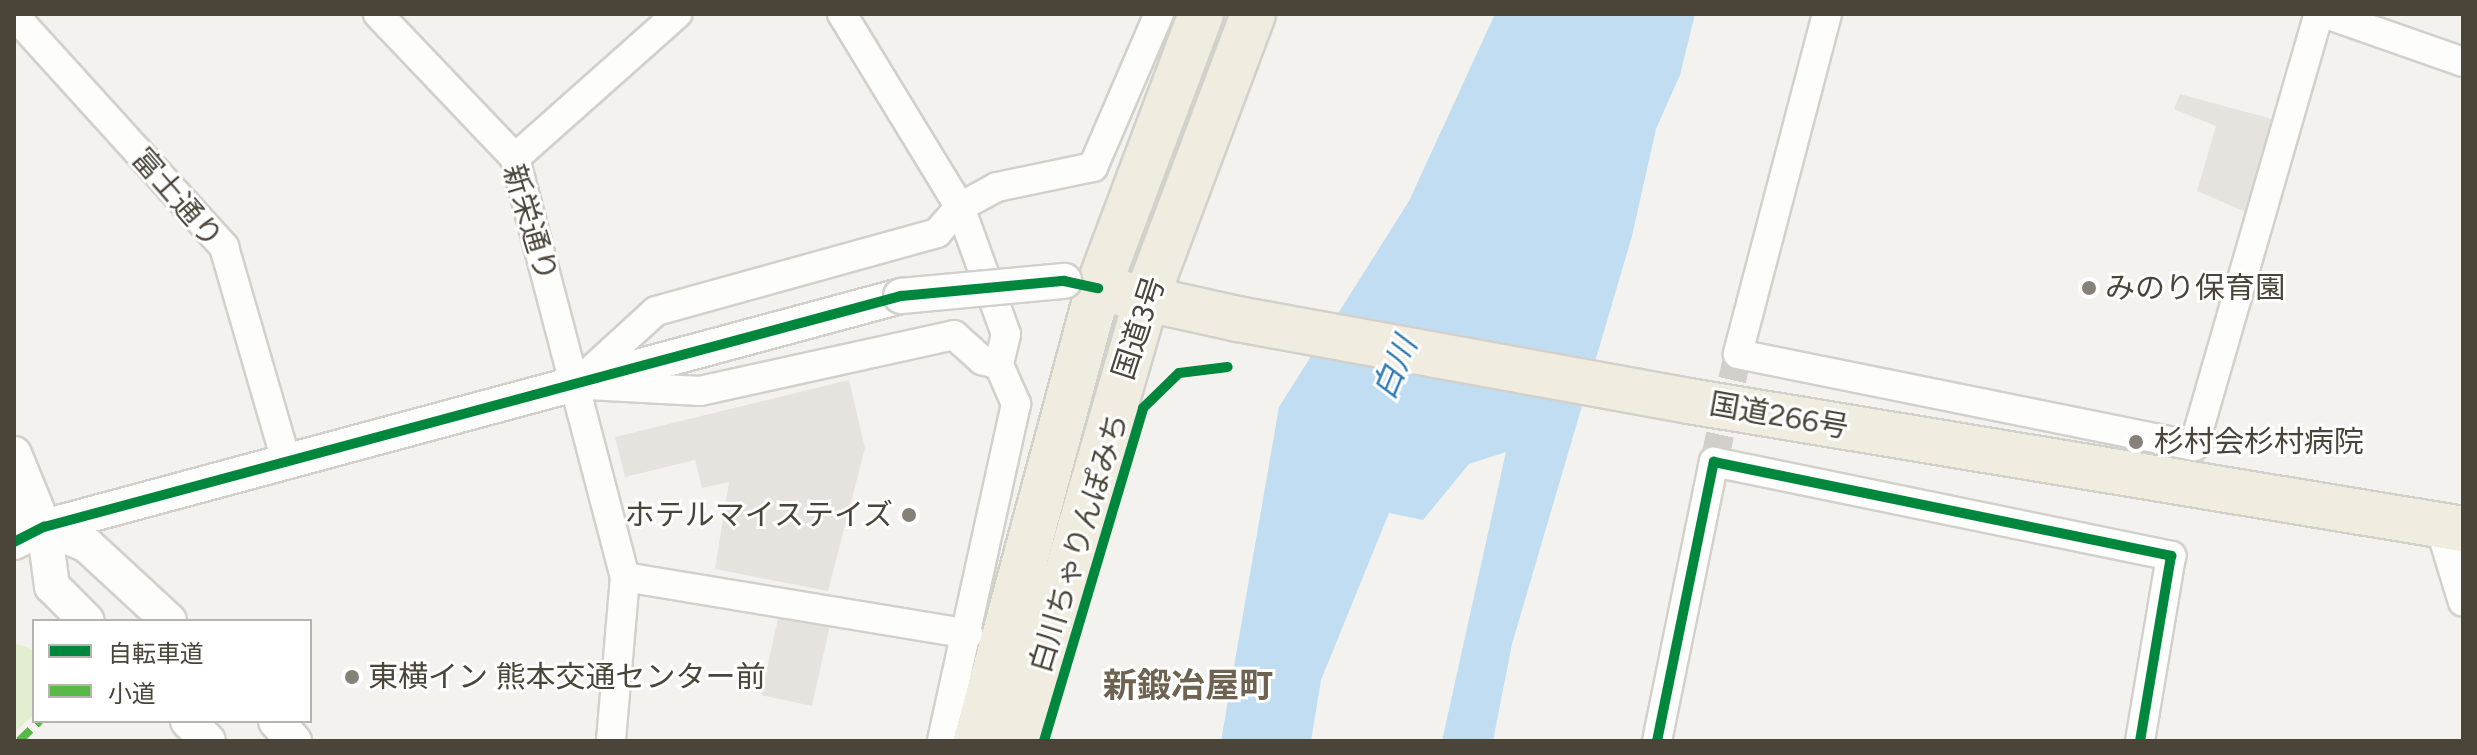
<!DOCTYPE html>
<html>
<head>
<meta charset="utf-8">
<style>
  body { margin:0 }
  #map { position:relative; width:2477px; height:755px; overflow:hidden; background:#f4f2ee; font-family:Figtree,"Noto Sans JP",sans-serif }
  div>[style] { position:absolute }
  [style*='--x'] { left:calc(var(--x)*1px); top:calc(var(--y)*1px); width:calc(var(--w)*1px); rotate:calc(var(--a)*1deg) }
  .green>* { inset:0; background:#e1eecf }
  .parking>* { inset:0; background:#e6e3df }
  .water>* { inset:0; background:#c0ddf1 }
  .minor-tunnel>* { height:28px; margin-top:-14px; transform-origin:0; background:repeating-linear-gradient(90deg,#d2cfca 0 28px,transparent 0 42px) }
  .roads { filter:drop-shadow(2px 0 #d2d0cb) drop-shadow(-2px 0 #d2d0cb) drop-shadow(0 2px #d2d0cb) drop-shadow(0 -2px #d2d0cb) }
  .minor>* { height:28px; margin:-14px; padding:0 14px; transform-origin:14px; border-radius:14px; background:#fdfdfc }
  .tertiary>* { height:34px; margin:-17px; padding:0 17px; transform-origin:17px; border-radius:17px; background:#fdfdfc }
  .trunk>* { height:44px; margin:-22px; padding:0 22px; transform-origin:22px; border-radius:22px; background:#f0ece0 }
  .bridges { filter:drop-shadow(2px 0 #d2d0cb) drop-shadow(-2px 0 #d2d0cb) drop-shadow(0 2px #d2d0cb) drop-shadow(0 -2px #d2d0cb) }
  .tertiary-bridge>* { height:34px; margin:-17px; padding:0 17px; transform-origin:17px; border-radius:17px; background:#fdfdfc }
  .quiet>* { height:8px; margin-top:-4px; transform-origin:0; background:repeating-linear-gradient(90deg,#58b947 0 16px,transparent 0 24px) }
  .cycleway>* { height:10px; margin:-5px; padding:0 5px; transform-origin:5px; border-radius:5px; background:#00873e }
  .dots>* { width:22px; height:22px; translate:-50% -50%; box-sizing:border-box; border:4px solid #fff; border-radius:50% }
  span { translate:-50% -50%; white-space:nowrap; text-align:center; line-height:1.15; -webkit-text-stroke:6px #fff; paint-order:stroke }
  .street-label { font-size:30px; color:#4b4439 }
  .poi-label { font-size:30px; color:#4b4439 }
  .left { translate:0 -50%; text-align:left }
  .right { translate:-100% -50%; text-align:right }
  .water-label { font-size:32px; color:#2e7ab2; font-style:italic }
  .quarter-label { font-size:34px; color:#6e6250; font-weight:700 }
  .frame { position:absolute; inset:0; border:16px solid #4b4439; pointer-events:none }
  .legend { position:absolute; left:32px; top:619px; width:280px; height:104px; box-sizing:border-box; background:#fff; border:2px solid #b7b4b0; margin:0; padding:10px 14px; list-style:none; font-size:24px; color:#4b4439 }
  .legend li { display:flex; align-items:center; gap:16px; height:40px }
  .legend b { width:40px; border:2px solid #b7b4b0 }
</style>
</head>
<body>
<div id="map">
  <div class="green">
    <i style="clip-path:polygon(14px 643px,34px 650px,34px 714px,14px 733px)"></i>
  </div>
  <div class="parking">
    <i style="clip-path:polygon(2180px 94px,2272px 119px,2253px 215px,2197px 191px,2216px 126px,2174px 109px)"></i>
    <i style="clip-path:polygon(849px 380px,865px 448px,828px 591px,715px 569px,729px 482px,702px 488px,695px 460px,625px 477px,615px 437px)"></i>
    <i style="clip-path:polygon(779px 614px,830px 625px,812px 706px,761px 695px)"></i>
  </div>
  <div class="water">
    <i style="clip-path:polygon(1495px 14px,1695px 14px,1680px 75px,1656px 129px,1632px 236px,1512px 644px,1493px 741px,1442px 741px,1506px 452px,1469px 464px,1423px 520px,1389px 513px,1321px 680px,1311px 741px,1221px 741px,1279px 407px,1409px 201px)"></i>
  </div>
  <div class="minor-tunnel">
    <i style="--x:1714;--y:462;--w:111;--a:-77.5"></i>
  </div>
  <div class="roads">
    <div class="minor">
      <i style="--x:378;--y:14;--w:199;--a:46.4"></i>
      <i style="--x:515;--y:158;--w:433;--a:75.3"></i>
      <i style="--x:625;--y:577;--w:165;--a:94.9"></i>
      <i style="--x:842;--y:14;--w:226;--a:58.6"></i>
      <i style="--x:960;--y:207;--w:135;--a:70.1"></i>
      <i style="--x:1006;--y:334;--w:32;--a:103"></i>
      <i style="--x:1827;--y:14;--w:351;--a:104.7"></i>
      <i style="--x:1738;--y:354;--w:465;--a:11.4"></i>
      <i style="--x:2194;--y:446;--w:450;--a:-73.9"></i>
      <i style="--x:2326;--y:14;--w:145;--a:19.3"></i>
      <i style="--x:14;--y:15;--w:313;--a:47.8"></i>
      <i style="--x:224;--y:247;--w:226;--a:73.8"></i>
      <i style="--x:515;--y:158;--w:217;--a:-41.6"></i>
      <i style="--x:576;--y:384;--w:108;--a:-42.4"></i>
      <i style="--x:656;--y:311;--w:292;--a:-15.5"></i>
      <i style="--x:937;--y:233;--w:35;--a:-49"></i>
      <i style="--x:960;--y:207;--w:42;--a:-28.4"></i>
      <i style="--x:997;--y:187;--w:98;--a:-11.8"></i>
      <i style="--x:1093;--y:167;--w:167;--a:-66.7"></i>
      <i style="--x:588;--y:385;--w:112;--a:3.1"></i>
      <i style="--x:700;--y:391;--w:260;--a:-12.4"></i>
      <i style="--x:954;--y:335;--w:38;--a:42"></i>
      <i style="--x:982;--y:360;--w:18;--a:16"></i>
      <i style="--x:999;--y:365;--w:43;--a:66.4"></i>
      <i style="--x:1016;--y:404;--w:345;--a:102.4"></i>
      <i style="--x:2440;--y:527;--w:78;--a:73"></i>
      <i style="--x:625;--y:577;--w:348;--a:9.4"></i>
      <i style="--x:1657;--y:741;--w:285;--a:-78.5"></i>
      <i style="--x:1714;--y:462;--w:467;--a:11.6"></i>
      <i style="--x:2171;--y:556;--w:188;--a:99.5"></i>
    </div>
    <div class="tertiary">
      <i style="--x:14;--y:454;--w:79;--a:67.7"></i>
      <i style="--x:44;--y:527;--w:60;--a:82.3"></i>
      <i style="--x:52;--y:586;--w:49;--a:45"></i>
      <i style="--x:14;--y:505;--w:37;--a:36"></i>
      <i style="--x:44;--y:527;--w:47;--a:22.7"></i>
      <i style="--x:87;--y:545;--w:112;--a:42.8"></i>
      <i style="--x:14;--y:542;--w:34;--a:-27"></i>
      <i style="--x:44;--y:527;--w:888;--a:-15.09"></i>
      <i style="--x:188;--y:721;--w:28;--a:45"></i>
      <i style="--x:276;--y:721;--w:27;--a:48"></i>
    </div>
    <div class="trunk">
      <i style="--x:1098;--y:288;--w:143;--a:12.5"></i>
      <i style="--x:1238;--y:319;--w:458;--a:10.3"></i>
      <i style="--x:1689;--y:401;--w:785;--a:9.39"></i>
      <i style="--x:976;--y:741;--w:469;--a:-74.9"></i>
      <i style="--x:1098;--y:288;--w:293;--a:-69.4"></i>
      <i style="--x:1018;--y:741;--w:460;--a:-73.8"></i>
      <i style="--x:1146;--y:299;--w:304;--a:-69.4"></i>
    </div>
  </div>
  <div class="bridges">
    <div class="tertiary-bridge">
      <i style="--x:901;--y:296;--w:164;--a:-5.3"></i>
    </div>
  </div>
  <div class="quiet">
    <i style="--x:19;--y:741;--w:29;--a:-44"></i>
  </div>
  <div class="cycleway">
    <i style="--x:14;--y:542;--w:34;--a:-27"></i>
    <i style="--x:44;--y:527;--w:888;--a:-15.09"></i>
    <i style="--x:901;--y:296;--w:164;--a:-5.3"></i>
    <i style="--x:1064;--y:281;--w:35;--a:12"></i>
    <i style="--x:1044;--y:741;--w:347;--a:-73.4"></i>
    <i style="--x:1143;--y:408;--w:50;--a:-44.2"></i>
    <i style="--x:1179;--y:373;--w:49;--a:-7"></i>
    <i style="--x:1657;--y:741;--w:285;--a:-78.5"></i>
    <i style="--x:1714;--y:462;--w:467;--a:11.6"></i>
    <i style="--x:2171;--y:556;--w:188;--a:99.5"></i>
  </div>
  <div class="dots">
    <i style="left:2089px;top:288px;background:#868178"></i>
    <i style="left:2136px;top:442px;background:#868178"></i>
    <i style="left:909px;top:515px;background:#868178"></i>
    <i style="left:352px;top:677px;background:#868178"></i>
  </div>
  <div class="street-label">
    <span style="left:177px;top:198px;rotate:49deg">富士通り</span>
    <span style="left:530px;top:223px;rotate:73deg">新栄通り</span>
    <span style="left:1139px;top:328px;rotate:-72deg">国道3号</span>
    <span style="left:1779px;top:416px;rotate:10deg">国道266号</span>
    <span style="left:1079px;top:543px;rotate:-73deg">白川ちゃりんぽみち</span>
  </div>
  <div class="poi-label">
    <span class="left" style="left:2105px;top:288px">みのり保育園</span>
    <span class="left" style="left:2154px;top:442px">杉村会杉村病院</span>
    <span class="right" style="left:893px;top:515px">ホテルマイステイズ</span>
    <span class="left" style="left:368px;top:677px">東横イン 熊本交通センター前</span>
  </div>
  <div class="water-label">
    <span style="left:1395px;top:368px;rotate:-67deg">白川</span>
  </div>
  <div class="quarter-label">
    <span style="left:1188px;top:686px">新鍛冶屋町</span>
  </div>
  <div class="frame"></div>
  <ul class="legend">
  <li><b style="height:10px;background:#00873e"></b>自転車道</li>
  <li><b style="height:10px;background:#58b947"></b>小道</li>
  </ul>
</div>
</body>
</html>
